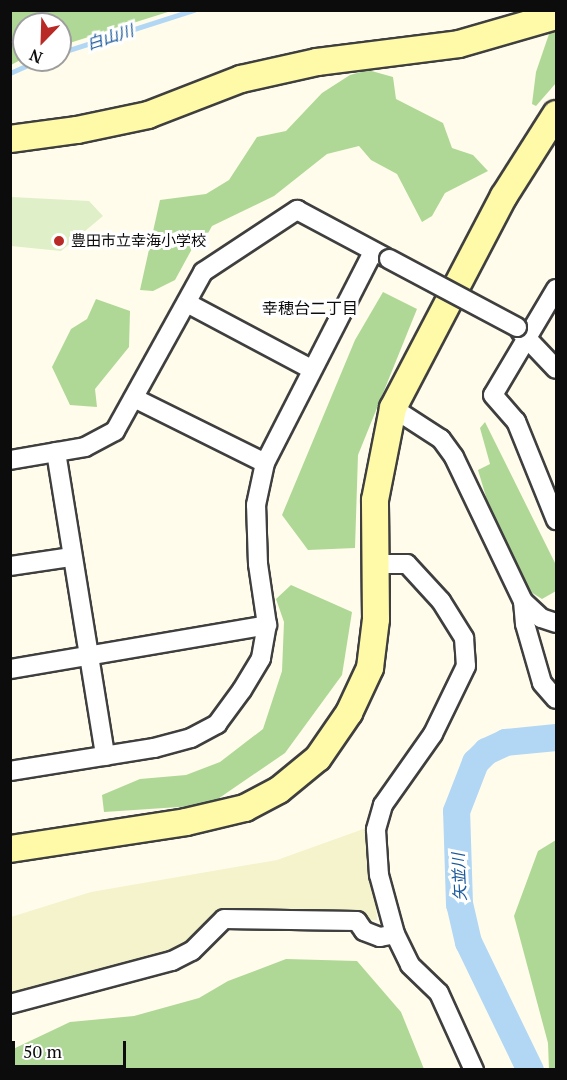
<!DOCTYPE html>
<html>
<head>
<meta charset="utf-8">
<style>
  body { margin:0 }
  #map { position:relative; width:567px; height:1080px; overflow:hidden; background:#fffceb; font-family:"PT Serif","Noto Sans JP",serif }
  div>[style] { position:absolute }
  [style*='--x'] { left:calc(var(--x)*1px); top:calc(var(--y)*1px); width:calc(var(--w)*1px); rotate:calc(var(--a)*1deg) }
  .farmland>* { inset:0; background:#f4f3cc }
  .forest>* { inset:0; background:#afd896 }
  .pitch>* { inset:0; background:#dfefc8 }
  .stream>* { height:4.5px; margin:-2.25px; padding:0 2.25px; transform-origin:2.25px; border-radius:2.25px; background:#b1d7f5 }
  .river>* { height:27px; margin:-13.5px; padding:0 13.5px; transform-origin:13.5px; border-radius:13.5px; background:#b1d7f5 }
  .roads { filter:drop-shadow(2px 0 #3f3f3f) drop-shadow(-2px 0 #3f3f3f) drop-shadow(0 2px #3f3f3f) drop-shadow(0 -2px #3f3f3f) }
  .street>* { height:18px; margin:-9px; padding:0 9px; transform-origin:9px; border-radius:9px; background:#fff }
  .secondary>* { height:26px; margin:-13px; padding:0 13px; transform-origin:13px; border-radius:13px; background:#fefaa7 }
  .bridges { filter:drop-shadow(2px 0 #3f3f3f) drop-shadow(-2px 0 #3f3f3f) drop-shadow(0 2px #3f3f3f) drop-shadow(0 -2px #3f3f3f) }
  .street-bridge>* { height:18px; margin:-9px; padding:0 9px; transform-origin:9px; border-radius:9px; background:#fff }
  .dots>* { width:16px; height:16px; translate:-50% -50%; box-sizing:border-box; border:3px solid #fff; border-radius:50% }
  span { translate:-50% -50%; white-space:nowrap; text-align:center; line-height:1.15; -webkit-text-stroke:6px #fff; paint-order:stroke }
  .poi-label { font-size:15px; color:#0c0c0c }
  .left { translate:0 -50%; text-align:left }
  .water-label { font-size:16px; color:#18589b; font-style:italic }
  .neighbourhood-label { font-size:16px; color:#0c0c0c }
  .frame { position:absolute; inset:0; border:12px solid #0c0c0c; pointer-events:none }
  .north { position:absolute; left:12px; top:12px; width:60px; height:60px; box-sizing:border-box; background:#fff; border:2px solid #9e9e9e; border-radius:50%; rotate:203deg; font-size:16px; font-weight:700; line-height:24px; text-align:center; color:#0c0c0c }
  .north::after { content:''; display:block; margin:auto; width:21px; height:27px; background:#b92a27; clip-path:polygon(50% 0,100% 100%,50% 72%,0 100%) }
  .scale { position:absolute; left:12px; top:1041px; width:114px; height:27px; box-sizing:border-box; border:3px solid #0c0c0c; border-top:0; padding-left:8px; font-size:18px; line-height:21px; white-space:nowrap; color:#0c0c0c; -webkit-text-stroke:4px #fff; paint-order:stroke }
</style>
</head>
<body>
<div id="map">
  <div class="farmland">
    <i style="clip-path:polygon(369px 827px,377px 920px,255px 915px,141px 963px,11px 1000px,11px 917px,91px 892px,277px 860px)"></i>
  </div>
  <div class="forest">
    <i style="clip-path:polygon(11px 10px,171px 10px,171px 11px,60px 46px,60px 24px,24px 24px,24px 58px,11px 65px)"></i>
    <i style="clip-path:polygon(556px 29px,556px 83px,536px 106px,532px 104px,536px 72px,549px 34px)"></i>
    <i style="clip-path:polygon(368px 70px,393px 77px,396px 99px,443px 123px,452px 148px,473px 155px,488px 171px,445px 193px,432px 216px,422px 222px,397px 174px,371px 160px,359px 146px,327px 154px,274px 196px,212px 226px,202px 244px,193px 247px,175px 280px,153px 291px,140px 290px,160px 200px,206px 194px,229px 180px,257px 137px,286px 131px,322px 93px,350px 75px)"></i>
    <i style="clip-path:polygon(383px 292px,417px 309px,358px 455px,355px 548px,308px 550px,282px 515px,355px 340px)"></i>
    <i style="clip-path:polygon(96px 299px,130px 311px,129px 347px,95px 389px,97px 407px,70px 405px,52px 367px,71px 329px,87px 319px)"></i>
    <i style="clip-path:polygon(485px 422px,556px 565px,556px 591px,542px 599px,526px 589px,490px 510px,478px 470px,490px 464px,480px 428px)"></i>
    <i style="clip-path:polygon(291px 585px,352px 612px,342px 675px,285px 753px,209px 805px,104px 812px,102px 795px,140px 779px,186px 775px,220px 762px,263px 729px,282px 671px,284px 622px,276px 599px)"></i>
    <i style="clip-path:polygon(556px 840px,556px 1069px,549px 1070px,548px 1043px,514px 916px,538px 851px)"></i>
    <i style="clip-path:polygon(286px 959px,357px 961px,401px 1012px,424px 1069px,11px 1069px,11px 1050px,70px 1022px,134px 1016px,199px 998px,228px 981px)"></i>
  </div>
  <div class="pitch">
    <i style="clip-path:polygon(11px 197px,89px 201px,103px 216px,61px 251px,11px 246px)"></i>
  </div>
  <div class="stream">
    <i style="--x:60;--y:53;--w:141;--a:-17.8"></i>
    <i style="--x:10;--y:73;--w:32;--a:-24"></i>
  </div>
  <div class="river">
    <i style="--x:530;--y:1070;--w:142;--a:-115.8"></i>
    <i style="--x:468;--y:942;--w:39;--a:-103"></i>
    <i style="--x:459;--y:904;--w:93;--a:-91.8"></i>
    <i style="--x:456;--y:811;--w:53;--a:-68.8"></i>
    <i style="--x:475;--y:762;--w:16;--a:-45"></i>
    <i style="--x:486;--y:751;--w:21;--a:-25"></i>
    <i style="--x:505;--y:742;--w:51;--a:-5.6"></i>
  </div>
  <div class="roads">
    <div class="street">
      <i style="--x:556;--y:289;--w:123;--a:120.7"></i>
      <i style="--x:493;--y:395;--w:35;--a:49"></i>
      <i style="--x:516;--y:421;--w:107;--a:68"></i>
      <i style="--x:187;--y:303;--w:140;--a:28"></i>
      <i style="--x:520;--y:331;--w:52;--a:46.5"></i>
      <i style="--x:134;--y:398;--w:146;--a:26.4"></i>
      <i style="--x:393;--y:408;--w:57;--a:32.9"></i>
      <i style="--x:441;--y:439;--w:22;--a:54"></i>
      <i style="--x:454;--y:457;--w:160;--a:64.4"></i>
      <i style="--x:523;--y:601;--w:25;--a:43"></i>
      <i style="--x:541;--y:618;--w:16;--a:18"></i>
      <i style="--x:56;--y:452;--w:308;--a:80.8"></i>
      <i style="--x:10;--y:460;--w:76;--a:-9.8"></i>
      <i style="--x:85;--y:447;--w:34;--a:-28"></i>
      <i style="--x:115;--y:431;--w:182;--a:-61"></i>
      <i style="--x:203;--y:272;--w:113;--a:-33.4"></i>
      <i style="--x:297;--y:210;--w:100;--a:28.1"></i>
      <i style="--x:377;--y:564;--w:30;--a:0"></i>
      <i style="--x:407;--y:564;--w:50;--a:47.4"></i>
      <i style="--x:441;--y:601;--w:44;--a:58.1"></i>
      <i style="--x:464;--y:638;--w:28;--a:86"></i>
      <i style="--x:466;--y:666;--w:76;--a:115.9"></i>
      <i style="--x:433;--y:734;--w:87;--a:125.2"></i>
      <i style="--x:383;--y:805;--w:26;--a:106"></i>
      <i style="--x:376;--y:830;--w:45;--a:86.2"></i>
      <i style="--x:379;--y:875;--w:61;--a:74.8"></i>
      <i style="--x:395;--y:934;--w:34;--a:64"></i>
      <i style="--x:410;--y:965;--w:40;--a:44"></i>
      <i style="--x:439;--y:993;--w:85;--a:65.6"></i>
      <i style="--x:10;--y:566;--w:62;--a:-8.4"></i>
      <i style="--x:523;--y:601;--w:23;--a:85"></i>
      <i style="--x:525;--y:624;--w:61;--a:73.9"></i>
      <i style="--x:542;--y:683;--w:21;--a:49"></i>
      <i style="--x:10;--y:669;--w:261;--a:-9.7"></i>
      <i style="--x:10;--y:771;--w:146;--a:-9.1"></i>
      <i style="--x:154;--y:748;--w:38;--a:-15"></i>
      <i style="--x:191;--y:738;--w:30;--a:-28"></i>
      <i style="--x:217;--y:724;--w:42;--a:-53.7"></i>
      <i style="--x:242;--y:690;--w:37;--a:-59"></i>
      <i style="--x:261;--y:658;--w:34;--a:-80"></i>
      <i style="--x:267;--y:625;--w:62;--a:-98.4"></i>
      <i style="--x:258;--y:564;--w:59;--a:-91.9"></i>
      <i style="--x:256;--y:505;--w:43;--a:-77.9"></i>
      <i style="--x:265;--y:463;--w:237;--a:-62.9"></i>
      <i style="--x:10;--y:1004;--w:168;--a:-14.9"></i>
      <i style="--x:172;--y:961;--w:22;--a:-27"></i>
      <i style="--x:192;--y:951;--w:45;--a:-45"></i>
      <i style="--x:224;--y:919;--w:133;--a:0.9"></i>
      <i style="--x:357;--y:921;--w:12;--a:55"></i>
      <i style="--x:364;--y:931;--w:17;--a:21"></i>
      <i style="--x:380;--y:937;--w:15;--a:-11"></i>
    </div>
    <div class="secondary">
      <i style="--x:10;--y:139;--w:68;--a:-7.7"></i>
      <i style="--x:77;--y:130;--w:73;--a:-11.9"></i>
      <i style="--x:148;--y:115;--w:100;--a:-21.2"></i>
      <i style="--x:241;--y:79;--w:78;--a:-12.6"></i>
      <i style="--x:317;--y:62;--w:143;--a:-7.2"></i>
      <i style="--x:459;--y:44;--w:101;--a:-16.1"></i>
      <i style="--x:10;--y:849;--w:178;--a:-8.7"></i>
      <i style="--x:186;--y:822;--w:61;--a:-13.3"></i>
      <i style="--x:245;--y:808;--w:38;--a:-28"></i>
      <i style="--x:279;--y:790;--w:50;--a:-39.4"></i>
      <i style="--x:318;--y:758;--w:55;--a:-55.4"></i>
      <i style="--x:349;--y:713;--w:50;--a:-65"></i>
      <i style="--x:370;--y:668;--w:49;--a:-83"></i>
      <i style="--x:376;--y:619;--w:119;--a:-90.5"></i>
      <i style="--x:375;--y:500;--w:94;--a:-78.9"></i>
      <i style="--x:393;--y:408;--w:239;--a:-62.4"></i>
      <i style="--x:504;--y:196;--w:97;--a:-57.6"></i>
    </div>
  </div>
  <div class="bridges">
    <div class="street-bridge">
      <i style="--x:389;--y:259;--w:145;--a:28"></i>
    </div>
  </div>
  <div class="dots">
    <i style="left:59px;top:241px;background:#b92a27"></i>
  </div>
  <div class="poi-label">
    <span class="left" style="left:71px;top:241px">豊田市立幸海小学校</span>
  </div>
  <div class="water-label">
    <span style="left:110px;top:37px;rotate:-18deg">白山川</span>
    <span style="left:459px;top:877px;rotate:-93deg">矢並川</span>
  </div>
  <div class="neighbourhood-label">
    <span style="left:310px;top:308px">幸穂台二丁目</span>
  </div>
  <div class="frame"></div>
  <div class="north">N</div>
  <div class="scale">50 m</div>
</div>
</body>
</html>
